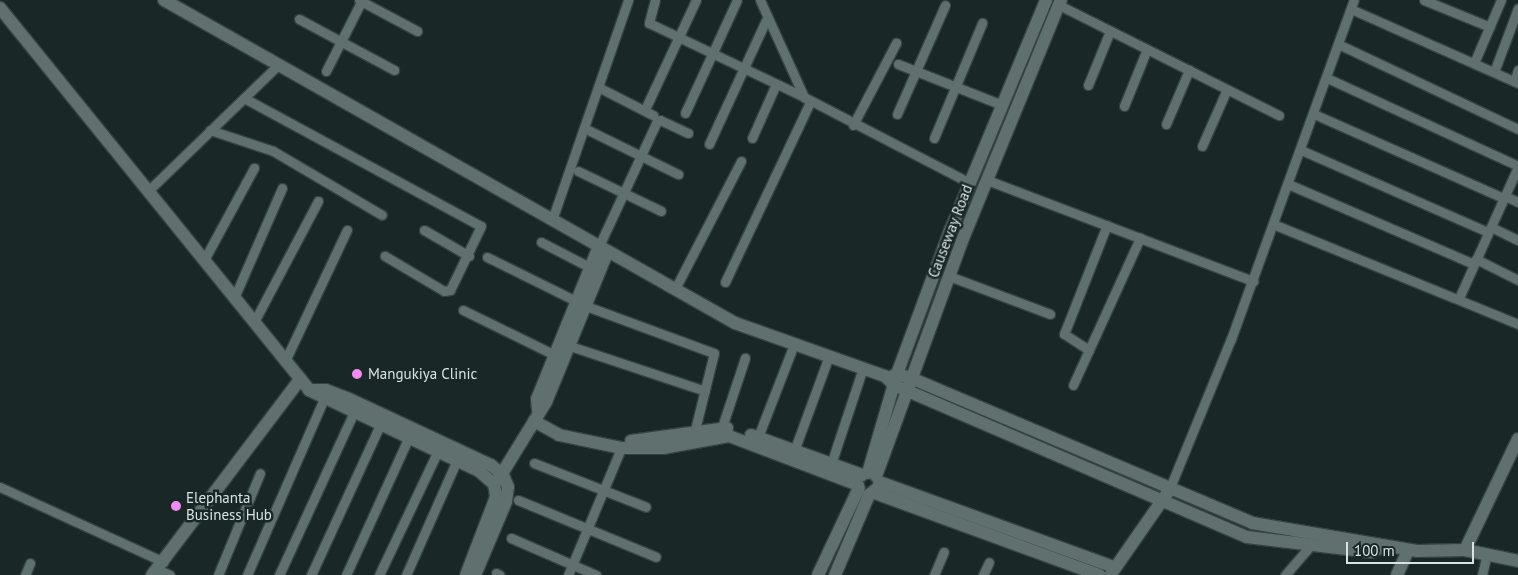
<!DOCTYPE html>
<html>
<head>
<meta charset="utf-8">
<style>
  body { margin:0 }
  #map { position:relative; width:1518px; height:575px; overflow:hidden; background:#192827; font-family:"PT Sans",sans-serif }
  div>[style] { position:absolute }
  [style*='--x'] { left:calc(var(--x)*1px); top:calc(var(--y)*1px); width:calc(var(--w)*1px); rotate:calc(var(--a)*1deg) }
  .roads { filter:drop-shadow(1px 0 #364342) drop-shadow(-1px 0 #364342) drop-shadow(0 1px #364342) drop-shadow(0 -1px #364342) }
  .street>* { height:9px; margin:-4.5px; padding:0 4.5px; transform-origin:4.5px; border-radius:4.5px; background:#5f706e }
  .secondary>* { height:12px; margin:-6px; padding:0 6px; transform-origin:6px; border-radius:6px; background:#5f706e }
  .dots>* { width:14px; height:14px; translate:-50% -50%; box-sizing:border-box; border:2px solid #192827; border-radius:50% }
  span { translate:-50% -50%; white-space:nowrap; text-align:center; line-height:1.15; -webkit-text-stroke:5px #192827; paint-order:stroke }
  .street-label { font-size:15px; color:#d9e3e2 }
  .poi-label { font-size:15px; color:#d9e3e2 }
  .left { translate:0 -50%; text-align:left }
  .scale { position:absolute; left:1346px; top:542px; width:128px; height:22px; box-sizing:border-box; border:2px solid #d9e3e2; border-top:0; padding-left:6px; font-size:15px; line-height:18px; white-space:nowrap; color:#d9e3e2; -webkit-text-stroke:4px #192827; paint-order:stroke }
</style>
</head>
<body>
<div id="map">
  <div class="roads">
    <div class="street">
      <i style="--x:359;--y:0;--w:66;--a:28.1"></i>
      <i style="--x:655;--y:0;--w:24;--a:105"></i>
      <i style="--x:649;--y:23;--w:172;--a:25.5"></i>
      <i style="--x:760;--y:0;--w:107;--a:65.6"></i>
      <i style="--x:804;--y:97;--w:187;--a:27.4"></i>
      <i style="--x:1424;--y:0;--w:71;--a:22.2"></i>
      <i style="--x:1059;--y:5;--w:246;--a:26.6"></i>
      <i style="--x:1351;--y:9;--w:183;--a:23.9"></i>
      <i style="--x:299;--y:19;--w:108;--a:28.2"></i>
      <i style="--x:1338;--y:44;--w:199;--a:25.3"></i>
      <i style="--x:1474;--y:63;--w:69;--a:-66.8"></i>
      <i style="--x:898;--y:64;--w:112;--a:21.5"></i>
      <i style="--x:326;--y:71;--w:80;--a:-63.1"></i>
      <i style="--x:1494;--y:72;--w:68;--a:-69.4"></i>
      <i style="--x:1327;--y:78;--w:210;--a:24.7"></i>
      <i style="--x:1514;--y:81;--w:12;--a:-70"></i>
      <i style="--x:1088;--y:85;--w:58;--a:-67.8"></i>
      <i style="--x:598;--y:87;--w:62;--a:27"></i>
      <i style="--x:244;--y:98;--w:269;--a:28.4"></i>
      <i style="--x:481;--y:226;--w:71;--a:115.8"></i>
      <i style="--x:450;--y:290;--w:6;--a:171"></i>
      <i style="--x:444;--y:291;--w:69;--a:-149.3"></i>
      <i style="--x:647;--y:105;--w:116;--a:-65"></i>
      <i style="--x:1124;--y:106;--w:61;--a:-68"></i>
      <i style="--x:685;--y:113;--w:124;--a:-65.3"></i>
      <i style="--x:897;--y:114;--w:119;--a:-66.2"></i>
      <i style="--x:1314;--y:114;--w:208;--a:23.9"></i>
      <i style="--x:1166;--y:124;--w:59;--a:-66.9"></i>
      <i style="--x:853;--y:125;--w:93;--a:-62.3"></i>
      <i style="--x:584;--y:128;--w:105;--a:26.1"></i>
      <i style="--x:210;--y:130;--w:66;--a:18.4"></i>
      <i style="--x:273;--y:151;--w:126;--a:30.4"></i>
      <i style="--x:752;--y:138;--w:59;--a:-66"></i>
      <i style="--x:934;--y:138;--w:125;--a:-67.3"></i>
      <i style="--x:709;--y:144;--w:136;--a:-65.3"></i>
      <i style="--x:1202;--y:146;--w:62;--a:-66.3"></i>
      <i style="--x:1301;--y:150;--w:204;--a:23.7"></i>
      <i style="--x:578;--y:171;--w:92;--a:25.7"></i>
      <i style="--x:987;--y:180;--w:285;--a:20.8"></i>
      <i style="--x:1288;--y:184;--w:202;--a:23.3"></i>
      <i style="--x:148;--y:191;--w:181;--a:-44.1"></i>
      <i style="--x:1505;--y:196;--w:14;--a:25"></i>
      <i style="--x:552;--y:220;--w:233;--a:-70.9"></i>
      <i style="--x:1273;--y:224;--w:265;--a:22.2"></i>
      <i style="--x:1491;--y:227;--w:30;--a:26"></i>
      <i style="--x:424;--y:230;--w:52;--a:30"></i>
      <i style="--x:541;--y:242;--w:56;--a:27.5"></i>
      <i style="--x:599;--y:246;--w:136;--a:-65.1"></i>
      <i style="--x:656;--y:123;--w:5;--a:-37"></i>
      <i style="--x:660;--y:120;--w:31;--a:25"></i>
      <i style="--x:487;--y:257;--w:110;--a:26.3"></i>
      <i style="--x:586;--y:306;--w:136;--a:20.2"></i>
      <i style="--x:714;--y:353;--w:79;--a:103.9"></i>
      <i style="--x:1476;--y:259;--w:47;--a:26.6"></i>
      <i style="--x:204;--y:260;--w:105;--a:-61.5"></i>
      <i style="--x:949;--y:276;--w:108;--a:20.6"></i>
      <i style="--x:725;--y:282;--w:199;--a:-64.7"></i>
      <i style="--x:675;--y:289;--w:144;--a:-62.7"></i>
      <i style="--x:234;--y:298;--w:120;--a:-66.4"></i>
      <i style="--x:1459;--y:298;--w:144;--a:-65.8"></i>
      <i style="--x:463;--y:310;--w:102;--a:26.1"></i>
      <i style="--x:254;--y:322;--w:137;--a:-62.1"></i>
      <i style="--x:570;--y:346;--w:142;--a:18.4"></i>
      <i style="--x:1089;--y:350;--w:30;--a:-147"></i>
      <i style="--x:1064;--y:334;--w:117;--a:-68.5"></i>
      <i style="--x:285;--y:361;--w:145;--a:-64.7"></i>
      <i style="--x:1073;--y:385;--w:162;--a:-65.5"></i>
      <i style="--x:722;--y:427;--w:73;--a:-71.6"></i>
      <i style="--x:758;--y:437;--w:100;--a:-68.8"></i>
      <i style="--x:794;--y:451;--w:101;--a:-69.8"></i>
      <i style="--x:534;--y:463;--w:120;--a:21.4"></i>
      <i style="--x:831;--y:464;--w:101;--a:-71.6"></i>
      <i style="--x:1171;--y:485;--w:158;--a:-67.7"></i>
      <i style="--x:1231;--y:339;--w:361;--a:-70.1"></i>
      <i style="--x:0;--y:487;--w:180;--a:24.6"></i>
      <i style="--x:518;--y:500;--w:149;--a:22.4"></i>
      <i style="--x:511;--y:538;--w:93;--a:23.5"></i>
      <i style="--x:157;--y:569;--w:14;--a:25"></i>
      <i style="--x:496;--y:573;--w:4;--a:27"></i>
      <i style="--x:25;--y:575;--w:13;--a:-67"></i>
      <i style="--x:218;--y:575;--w:110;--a:-67.6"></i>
      <i style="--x:247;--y:575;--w:192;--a:-66.4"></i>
      <i style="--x:279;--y:575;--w:179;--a:-65.3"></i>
      <i style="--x:311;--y:575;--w:165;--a:-65.3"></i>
      <i style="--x:346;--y:575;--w:152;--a:-65.5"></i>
      <i style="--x:379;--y:575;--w:137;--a:-64.6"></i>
      <i style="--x:406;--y:575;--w:126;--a:-66.1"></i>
      <i style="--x:568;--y:575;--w:138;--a:-67.3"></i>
      <i style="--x:934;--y:575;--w:25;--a:-67"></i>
      <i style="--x:983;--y:575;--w:14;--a:-65"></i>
      <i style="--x:1285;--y:575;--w:37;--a:-49"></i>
      <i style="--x:1482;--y:575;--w:22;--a:-77"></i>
    </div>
    <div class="secondary">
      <i style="--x:164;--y:0;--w:656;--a:29.5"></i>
      <i style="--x:735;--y:323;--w:159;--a:19.5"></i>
      <i style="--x:885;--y:376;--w:13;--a:45"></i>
      <i style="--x:894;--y:385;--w:384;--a:23.3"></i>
      <i style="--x:1247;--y:537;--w:125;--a:6.9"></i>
      <i style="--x:1371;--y:552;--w:12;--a:-24"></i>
      <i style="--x:0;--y:8;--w:491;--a:51"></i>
      <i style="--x:309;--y:390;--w:188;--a:25.5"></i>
      <i style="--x:479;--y:471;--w:20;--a:41"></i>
      <i style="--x:494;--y:484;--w:13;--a:81"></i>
      <i style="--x:496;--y:497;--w:84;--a:111"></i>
      <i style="--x:889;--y:378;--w:9;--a:-27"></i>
      <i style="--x:897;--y:374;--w:15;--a:16"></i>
      <i style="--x:911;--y:378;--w:371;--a:23"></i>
      <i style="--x:1252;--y:523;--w:167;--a:9.6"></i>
      <i style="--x:1417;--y:551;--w:48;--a:-1.2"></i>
      <i style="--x:1465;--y:550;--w:123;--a:-64.5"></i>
      <i style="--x:309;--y:390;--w:17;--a:0"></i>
      <i style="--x:326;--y:390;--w:22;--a:21"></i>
      <i style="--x:347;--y:398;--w:159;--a:25"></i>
      <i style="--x:491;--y:465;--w:16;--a:40"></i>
      <i style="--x:503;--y:475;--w:13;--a:67"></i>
      <i style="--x:508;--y:487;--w:15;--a:98"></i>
      <i style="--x:506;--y:502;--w:79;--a:113"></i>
      <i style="--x:538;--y:410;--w:11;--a:-95"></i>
      <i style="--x:537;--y:399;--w:165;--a:-67.9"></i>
      <i style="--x:534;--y:421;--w:29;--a:29"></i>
      <i style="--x:559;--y:435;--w:63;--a:11.8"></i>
      <i style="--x:621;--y:448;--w:42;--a:0"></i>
      <i style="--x:663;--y:448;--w:67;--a:-10.3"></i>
      <i style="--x:729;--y:436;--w:138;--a:20.8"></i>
      <i style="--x:751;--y:435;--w:118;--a:19.8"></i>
      <i style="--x:631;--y:441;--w:97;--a:-7.7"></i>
      <i style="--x:868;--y:473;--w:103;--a:-73.7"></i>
      <i style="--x:897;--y:374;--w:153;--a:-69.7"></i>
      <i style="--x:950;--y:231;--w:250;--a:-67.4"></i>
      <i style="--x:876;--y:476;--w:250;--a:-69.9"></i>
      <i style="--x:962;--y:241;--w:261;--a:-67.7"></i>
      <i style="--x:498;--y:480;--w:92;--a:-58.4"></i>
      <i style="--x:546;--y:402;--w:163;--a:-67.7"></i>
      <i style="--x:879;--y:482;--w:250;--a:19.9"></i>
      <i style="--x:875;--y:493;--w:239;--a:20.1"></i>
      <i style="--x:1465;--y:550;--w:54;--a:11.7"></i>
      <i style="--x:1111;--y:574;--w:100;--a:-55.2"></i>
      <i style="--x:152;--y:575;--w:246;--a:-52.9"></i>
      <i style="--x:818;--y:575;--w:96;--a:-64.8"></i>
      <i style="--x:835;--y:575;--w:87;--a:-67"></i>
      <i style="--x:869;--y:495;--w:13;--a:-39"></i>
      <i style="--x:1397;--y:575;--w:27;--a:-66"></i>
    </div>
  </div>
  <div class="dots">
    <i style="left:357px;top:374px;background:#f38af2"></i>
    <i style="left:176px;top:506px;background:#f38af2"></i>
  </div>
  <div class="street-label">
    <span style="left:950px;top:231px;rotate:-69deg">Causeway Road</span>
  </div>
  <div class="poi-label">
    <span class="left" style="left:368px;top:374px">Mangukiya Clinic</span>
    <span class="left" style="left:186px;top:506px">Elephanta<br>Business Hub</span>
  </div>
  <div class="scale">100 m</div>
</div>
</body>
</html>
